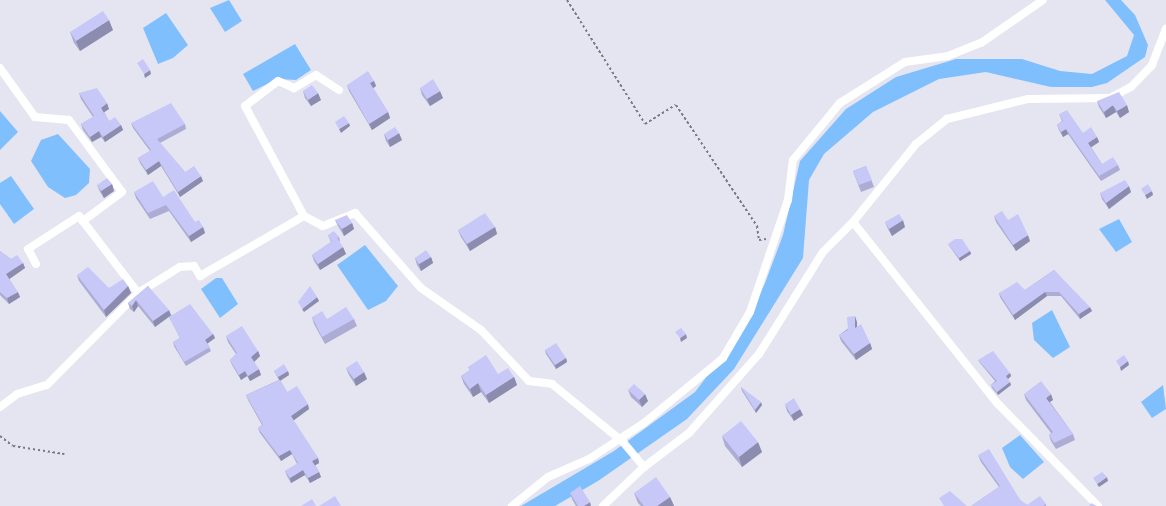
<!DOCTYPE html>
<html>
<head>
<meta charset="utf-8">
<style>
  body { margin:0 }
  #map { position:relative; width:1166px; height:506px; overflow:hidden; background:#e5e5f1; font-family:Poppins,sans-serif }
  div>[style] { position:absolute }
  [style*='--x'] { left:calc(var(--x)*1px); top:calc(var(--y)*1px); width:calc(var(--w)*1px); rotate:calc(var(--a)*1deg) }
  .water>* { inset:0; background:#80bffe }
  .path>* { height:2px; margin-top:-1px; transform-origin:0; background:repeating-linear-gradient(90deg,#7a7a82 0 2.5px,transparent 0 5px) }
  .minor>* { height:8px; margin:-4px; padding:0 4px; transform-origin:4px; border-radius:4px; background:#fff }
  .wall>* { inset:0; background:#acacd5 }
  .shaded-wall>* { inset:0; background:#8c8cae }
  .building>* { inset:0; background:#c8c8f8 }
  span { translate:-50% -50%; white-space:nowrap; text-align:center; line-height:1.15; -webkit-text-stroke:4.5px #f2f3ff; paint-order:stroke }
</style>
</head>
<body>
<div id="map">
  <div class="water">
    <i style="clip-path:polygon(229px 0,242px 21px,225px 32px,210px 8px)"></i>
    <i style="clip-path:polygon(1105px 0,1121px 0,1135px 15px,1148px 45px,1145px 57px,1107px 83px,1092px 87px,1051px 87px,986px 72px,939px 79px,873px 112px,824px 154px,809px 180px,803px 258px,734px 369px,687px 419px,598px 481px,555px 506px,521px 506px,614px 451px,695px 392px,745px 326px,765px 283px,783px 235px,800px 161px,846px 109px,896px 77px,956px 59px,1022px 59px,1060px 71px,1092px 74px,1127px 56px,1134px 35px)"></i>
    <i style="clip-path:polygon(166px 13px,188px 45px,173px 58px,158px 64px,143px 28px)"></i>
    <i style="clip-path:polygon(295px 44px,311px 70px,296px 80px,277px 79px,253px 91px,243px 74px)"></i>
    <i style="clip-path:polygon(0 111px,18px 132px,0 150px)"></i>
    <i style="clip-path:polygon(58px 134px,90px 169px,89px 183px,76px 195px,65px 198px,48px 187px,31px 161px,41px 140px)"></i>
    <i style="clip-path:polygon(11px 176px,34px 209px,14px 224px,0 204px,0 183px)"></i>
    <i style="clip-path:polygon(1119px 219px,1132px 242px,1116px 252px,1099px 229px)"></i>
    <i style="clip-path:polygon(365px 245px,398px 286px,386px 301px,368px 310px,337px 265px)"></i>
    <i style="clip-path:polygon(216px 278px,222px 278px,238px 304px,220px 318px,201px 289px)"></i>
    <i style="clip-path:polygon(1052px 310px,1070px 347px,1053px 358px,1034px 340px,1032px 323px)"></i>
    <i style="clip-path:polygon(1163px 385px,1166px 409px,1152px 418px,1141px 402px)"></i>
    <i style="clip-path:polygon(1020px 435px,1044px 462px,1023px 479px,1010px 467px,1002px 448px)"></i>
  </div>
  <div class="path">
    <i style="--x:567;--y:0;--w:146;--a:57.8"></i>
    <i style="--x:645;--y:124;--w:36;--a:-32"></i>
    <i style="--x:676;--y:105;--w:146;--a:56.2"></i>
    <i style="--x:757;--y:226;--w:14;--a:82"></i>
    <i style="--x:759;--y:240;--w:7;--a:-8"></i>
    <i style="--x:0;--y:436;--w:16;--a:38"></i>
    <i style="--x:13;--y:446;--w:52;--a:8.9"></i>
  </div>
  <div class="minor">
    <i style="--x:0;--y:68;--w:60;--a:54.5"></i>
    <i style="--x:35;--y:117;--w:34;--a:5"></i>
    <i style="--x:69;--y:120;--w:89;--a:53.6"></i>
    <i style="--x:122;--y:192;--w:49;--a:143.4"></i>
    <i style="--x:339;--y:90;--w:27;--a:-147"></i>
    <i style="--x:316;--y:75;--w:26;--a:149"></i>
    <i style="--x:294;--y:88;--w:17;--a:-156"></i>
    <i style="--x:278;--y:81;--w:41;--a:142.9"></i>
    <i style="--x:245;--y:106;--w:125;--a:61.8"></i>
    <i style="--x:304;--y:216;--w:21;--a:28"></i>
    <i style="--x:323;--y:226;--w:35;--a:-22"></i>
    <i style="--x:355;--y:213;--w:100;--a:48.7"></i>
    <i style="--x:421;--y:288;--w:73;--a:35"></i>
    <i style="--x:481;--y:330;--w:70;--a:46.7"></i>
    <i style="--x:529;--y:381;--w:23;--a:7"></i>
    <i style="--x:552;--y:384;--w:92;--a:39.2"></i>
    <i style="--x:623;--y:442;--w:33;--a:50"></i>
    <i style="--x:644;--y:467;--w:56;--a:-37.1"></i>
    <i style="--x:689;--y:433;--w:106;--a:-48.5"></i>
    <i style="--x:759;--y:354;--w:120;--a:-57.9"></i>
    <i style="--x:823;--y:252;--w:42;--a:-45"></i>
    <i style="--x:36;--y:264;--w:17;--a:-118"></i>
    <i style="--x:28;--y:249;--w:61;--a:-32.9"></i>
    <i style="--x:79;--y:216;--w:97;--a:52.5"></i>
    <i style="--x:0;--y:407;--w:21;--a:-37"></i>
    <i style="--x:17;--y:394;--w:31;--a:-17"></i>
    <i style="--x:47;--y:385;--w:129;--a:-45.3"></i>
    <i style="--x:138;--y:293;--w:49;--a:-31.8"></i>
    <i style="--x:180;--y:267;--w:14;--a:-4"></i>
    <i style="--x:194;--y:266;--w:12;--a:59"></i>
    <i style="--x:200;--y:276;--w:120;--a:-30"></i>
    <i style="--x:512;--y:506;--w:46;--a:-38.9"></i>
    <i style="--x:548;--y:477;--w:45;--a:-23.7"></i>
    <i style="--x:589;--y:459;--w:66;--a:-33.2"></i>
    <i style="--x:644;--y:423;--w:102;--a:-39.4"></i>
    <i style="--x:723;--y:358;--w:53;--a:-59.6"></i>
    <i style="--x:750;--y:312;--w:118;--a:-71.3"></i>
    <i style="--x:788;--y:200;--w:40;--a:-82.9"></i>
    <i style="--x:793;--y:160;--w:74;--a:-50.5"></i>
    <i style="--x:840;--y:103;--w:77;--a:-32.2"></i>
    <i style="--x:905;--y:62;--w:43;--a:-7.9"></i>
    <i style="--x:948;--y:56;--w:35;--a:-22"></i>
    <i style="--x:981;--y:43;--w:75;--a:-34.7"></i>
    <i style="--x:603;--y:506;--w:57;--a:-43.6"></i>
    <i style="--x:1098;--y:506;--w:144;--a:-134.4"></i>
    <i style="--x:997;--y:403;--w:231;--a:-128.5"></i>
    <i style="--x:853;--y:222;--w:100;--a:-51.1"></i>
    <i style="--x:916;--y:144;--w:40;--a:-39"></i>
    <i style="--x:947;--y:119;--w:83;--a:-13.9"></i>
    <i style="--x:1028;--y:99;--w:82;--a:-0.7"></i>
    <i style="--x:1110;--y:98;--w:24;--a:-28"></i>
    <i style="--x:1131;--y:87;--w:30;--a:-46"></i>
    <i style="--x:1152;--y:65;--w:39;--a:-69"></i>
  </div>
  <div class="wall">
    <i style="clip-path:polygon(113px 30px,80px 51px,74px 43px,70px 32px)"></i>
    <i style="clip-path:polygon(374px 81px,376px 86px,373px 88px,388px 112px,390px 118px,372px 130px,349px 91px,347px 85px)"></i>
    <i style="clip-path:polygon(420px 88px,443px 98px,430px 106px,422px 95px)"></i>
    <i style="clip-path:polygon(303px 91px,321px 100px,311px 106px,305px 98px)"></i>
    <i style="clip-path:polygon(79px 93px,109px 109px,104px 112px,109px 121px,121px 125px,123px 130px,105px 142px,101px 137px,92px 142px,83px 130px,81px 124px,93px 117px,81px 99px)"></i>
    <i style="clip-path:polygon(1097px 101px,1129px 112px,1120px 118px,1116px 112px,1106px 118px,1099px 107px)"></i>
    <i style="clip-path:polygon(1059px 114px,1083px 133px,1097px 137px,1099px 142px,1091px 147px,1102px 164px,1118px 165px,1120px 170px,1101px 181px,1068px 134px,1063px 137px,1059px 130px,1057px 125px,1062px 121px)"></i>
    <i style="clip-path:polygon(131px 123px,185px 124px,186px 129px,160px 143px,185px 172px,203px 181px,180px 197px,161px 166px,148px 175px,140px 163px,138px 158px,150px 151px,133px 128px)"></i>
    <i style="clip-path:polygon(384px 134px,402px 140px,390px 147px,386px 141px)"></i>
    <i style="clip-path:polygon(866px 166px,874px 187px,861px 192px,853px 171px)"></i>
    <i style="clip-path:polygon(112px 184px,114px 191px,104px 198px,100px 192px,97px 185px)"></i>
    <i style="clip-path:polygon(134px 192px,163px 197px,195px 222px,203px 227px,205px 233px,191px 242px,169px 211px,150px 219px,136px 198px)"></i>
    <i style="clip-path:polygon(1131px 192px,1109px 209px,1102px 199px,1100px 193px)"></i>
    <i style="clip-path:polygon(994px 216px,1008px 220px,1030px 241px,1016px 251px,996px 222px)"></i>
    <i style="clip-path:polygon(335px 220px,352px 223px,354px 229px,344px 236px,338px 226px)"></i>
    <i style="clip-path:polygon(885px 222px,905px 227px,892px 236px,888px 229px)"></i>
    <i style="clip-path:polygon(495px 227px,497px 234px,470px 251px,461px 237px,458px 230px)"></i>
    <i style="clip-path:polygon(328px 235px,339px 237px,340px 241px,339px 241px,346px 254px,320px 270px,314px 261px,312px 255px,331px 242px)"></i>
    <i style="clip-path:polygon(948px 244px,970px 251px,971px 254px,960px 261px,950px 247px)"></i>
    <i style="clip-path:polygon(0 251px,11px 259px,23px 263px,25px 268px,9px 279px,20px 297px,9px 304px,0 295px)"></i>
    <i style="clip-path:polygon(431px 257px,433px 263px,421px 271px,417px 265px,415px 258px)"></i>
    <i style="clip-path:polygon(1054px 270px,1092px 311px,1080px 319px,1061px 296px,1047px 296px,1015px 320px,1000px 297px,999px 293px,1025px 290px)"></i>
    <i style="clip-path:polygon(77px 275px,109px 288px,128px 286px,131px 293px,106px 317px,79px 281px)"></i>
    <i style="clip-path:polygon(148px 286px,171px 315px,213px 334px,215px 338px,207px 343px,211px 351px,186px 366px,174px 346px,173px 342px,180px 338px,169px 317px,155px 327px,138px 306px,134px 312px,130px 309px,128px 303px)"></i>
    <i style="clip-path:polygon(312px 317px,327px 319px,354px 319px,357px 326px,325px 344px,314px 324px)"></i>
    <i style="clip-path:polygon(857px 322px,857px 326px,870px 343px,872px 349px,856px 360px,841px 341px,839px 335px)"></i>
    <i style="clip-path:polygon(226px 336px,258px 351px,260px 356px,254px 362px,261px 375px,250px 381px,247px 376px,241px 380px,232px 365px,230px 360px,236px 354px,228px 342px)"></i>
    <i style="clip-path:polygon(545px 350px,566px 358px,567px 362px,556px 369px,546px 354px)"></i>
    <i style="clip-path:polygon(978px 360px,1010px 373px,1011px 376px,1008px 379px,1011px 385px,998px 395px,992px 388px,991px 385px,995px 381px,980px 363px)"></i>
    <i style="clip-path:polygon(468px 367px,498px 374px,514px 377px,517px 385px,489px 403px,481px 392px,473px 397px,464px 384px,461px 376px,470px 370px)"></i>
    <i style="clip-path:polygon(346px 368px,367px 379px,356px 386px,349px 375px)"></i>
    <i style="clip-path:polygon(274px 371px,288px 371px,289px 375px,280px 380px,287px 392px,309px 409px,293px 420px,318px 458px,319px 463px,315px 465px,319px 472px,321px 477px,310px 483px,305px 475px,291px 483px,287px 476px,285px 471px,297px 464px,292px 454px,281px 461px,260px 433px,258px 428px,262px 425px,248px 400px,246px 395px,279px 380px)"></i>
    <i style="clip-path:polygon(741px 387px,762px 405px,756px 413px,742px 391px)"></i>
    <i style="clip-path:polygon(628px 390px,648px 401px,642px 407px,631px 397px)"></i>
    <i style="clip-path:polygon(1024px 394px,1053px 400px,1050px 402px,1073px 434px,1075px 440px,1056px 449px,1051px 441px,1049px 435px,1051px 433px,1026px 400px)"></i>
    <i style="clip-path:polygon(785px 404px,803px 415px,794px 421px,787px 411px)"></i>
    <i style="clip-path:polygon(722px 436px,762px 452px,742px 467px,725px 446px)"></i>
    <i style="clip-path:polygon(978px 455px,1021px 501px,1027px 505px,1046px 504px,1046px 506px,971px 506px,999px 487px,981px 462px)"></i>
    <i style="clip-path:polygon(570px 493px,591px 506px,576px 506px,572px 499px)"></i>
    <i style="clip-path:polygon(634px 493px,670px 497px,674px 506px,641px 506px,638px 503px)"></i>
  </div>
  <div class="shaded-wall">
    <i style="clip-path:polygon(109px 20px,113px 30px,80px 51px,76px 41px)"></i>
    <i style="clip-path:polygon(150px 70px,151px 74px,145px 78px,144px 74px)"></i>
    <i style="clip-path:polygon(374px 81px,376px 86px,372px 89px,370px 83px)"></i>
    <i style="clip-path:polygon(440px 91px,443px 98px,430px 106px,427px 99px)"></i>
    <i style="clip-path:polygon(318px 93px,321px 100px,311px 106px,308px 100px)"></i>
    <i style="clip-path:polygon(107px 103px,109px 109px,103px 113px,101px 108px)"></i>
    <i style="clip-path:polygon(1113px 105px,1116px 112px,1106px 118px,1104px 112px)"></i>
    <i style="clip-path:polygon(1127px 105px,1129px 112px,1120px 118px,1117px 111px)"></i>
    <i style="clip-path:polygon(388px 112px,390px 118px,372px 130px,369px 124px)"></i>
    <i style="clip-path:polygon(349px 123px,350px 126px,341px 133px,339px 129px)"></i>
    <i style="clip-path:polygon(121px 125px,123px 130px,105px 142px,103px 137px)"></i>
    <i style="clip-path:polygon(1066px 129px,1068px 134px,1063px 137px,1061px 132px)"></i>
    <i style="clip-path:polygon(99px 131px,101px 137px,92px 142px,90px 137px)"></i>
    <i style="clip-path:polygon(399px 133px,402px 140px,390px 147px,388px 140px)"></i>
    <i style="clip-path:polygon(1097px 137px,1099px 142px,1090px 148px,1088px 143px)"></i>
    <i style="clip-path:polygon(159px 161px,161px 166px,148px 175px,146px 170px)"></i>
    <i style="clip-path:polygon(201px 176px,203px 181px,180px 197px,178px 192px)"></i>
    <i style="clip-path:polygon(112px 184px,114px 191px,104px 198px,101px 191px)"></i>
    <i style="clip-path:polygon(1129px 186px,1131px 192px,1109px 209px,1106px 203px)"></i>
    <i style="clip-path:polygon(1152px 191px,1153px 195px,1147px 199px,1145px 195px)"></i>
    <i style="clip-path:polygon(903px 220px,905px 227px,892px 236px,889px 229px)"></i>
    <i style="clip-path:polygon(352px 223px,354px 229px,344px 236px,342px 229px)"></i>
    <i style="clip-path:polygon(203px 227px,205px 233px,191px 242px,189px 236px)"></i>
    <i style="clip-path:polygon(495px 227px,497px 234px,470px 251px,467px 244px)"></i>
    <i style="clip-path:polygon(1028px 235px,1030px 241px,1016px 251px,1013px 245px)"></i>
    <i style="clip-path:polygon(343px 247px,346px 254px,320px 270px,318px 264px)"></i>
    <i style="clip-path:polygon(970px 251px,971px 254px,960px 261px,959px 258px)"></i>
    <i style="clip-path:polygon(431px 257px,433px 263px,421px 271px,419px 264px)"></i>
    <i style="clip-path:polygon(23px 263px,25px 268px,8px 280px,6px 274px)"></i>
    <i style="clip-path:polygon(128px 286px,131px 293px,106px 317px,104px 310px)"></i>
    <i style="clip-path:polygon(18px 292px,20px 297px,9px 304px,7px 298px)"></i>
    <i style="clip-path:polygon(1045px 292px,1047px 296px,1015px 320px,1013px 315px)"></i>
    <i style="clip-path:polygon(317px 297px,319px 301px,304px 312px,302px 309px)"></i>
    <i style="clip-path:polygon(136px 300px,138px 306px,134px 312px,132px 306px)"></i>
    <i style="clip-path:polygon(1090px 307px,1092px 311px,1080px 319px,1079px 314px)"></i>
    <i style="clip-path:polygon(169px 310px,171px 315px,155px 327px,153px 321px)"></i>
    <i style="clip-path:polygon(855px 316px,857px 322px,857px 333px,855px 328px)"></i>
    <i style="clip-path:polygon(213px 334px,215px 338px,207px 344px,205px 340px)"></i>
    <i style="clip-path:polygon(686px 334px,687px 338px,681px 342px,680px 338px)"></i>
    <i style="clip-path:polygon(870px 343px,872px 349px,856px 360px,854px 354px)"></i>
    <i style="clip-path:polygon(258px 351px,260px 356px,253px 363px,251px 357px)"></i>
    <i style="clip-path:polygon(566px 358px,567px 362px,556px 369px,555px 365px)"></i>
    <i style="clip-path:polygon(1128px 361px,1129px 365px,1121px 371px,1120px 367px)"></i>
    <i style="clip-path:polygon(259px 369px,261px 375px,250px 381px,248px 376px)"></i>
    <i style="clip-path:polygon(245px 371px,247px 376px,241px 380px,239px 375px)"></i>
    <i style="clip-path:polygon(288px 371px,289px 375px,280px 381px,278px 377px)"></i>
    <i style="clip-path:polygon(364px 372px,367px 379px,356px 386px,354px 379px)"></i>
    <i style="clip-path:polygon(1010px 373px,1011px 376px,1007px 380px,1006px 376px)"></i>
    <i style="clip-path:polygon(514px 377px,517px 385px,489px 403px,486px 395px)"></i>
    <i style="clip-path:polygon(1010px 382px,1011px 385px,998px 395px,997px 392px)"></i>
    <i style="clip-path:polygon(478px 383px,481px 392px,473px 397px,470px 389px)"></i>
    <i style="clip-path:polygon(645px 394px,648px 401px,642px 407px,639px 400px)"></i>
    <i style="clip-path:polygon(1051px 394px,1053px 400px,1048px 403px,1046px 398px)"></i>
    <i style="clip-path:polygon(761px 402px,762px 405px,756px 413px,755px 410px)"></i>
    <i style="clip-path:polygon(308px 404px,309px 409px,293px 421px,291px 416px)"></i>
    <i style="clip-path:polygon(800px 409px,803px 415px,794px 421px,791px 415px)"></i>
    <i style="clip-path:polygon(758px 442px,762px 452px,742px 467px,739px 457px)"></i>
    <i style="clip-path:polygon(290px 450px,292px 454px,281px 461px,279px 456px)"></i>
    <i style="clip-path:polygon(318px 458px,319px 463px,314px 466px,312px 461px)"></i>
    <i style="clip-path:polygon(303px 470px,305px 475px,291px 483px,290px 478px)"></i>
    <i style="clip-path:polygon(319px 472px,321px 477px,310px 483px,308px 478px)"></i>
    <i style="clip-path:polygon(1107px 477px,1108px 481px,1099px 487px,1097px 484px)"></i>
    <i style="clip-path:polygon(670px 497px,674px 506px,657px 506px)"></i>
    <i style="clip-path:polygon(590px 502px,591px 506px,584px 506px)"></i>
  </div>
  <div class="building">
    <i style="clip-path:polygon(103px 11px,109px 20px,76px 41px,70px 32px)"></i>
    <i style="clip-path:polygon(143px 59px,150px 70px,144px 74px,137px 63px)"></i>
    <i style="clip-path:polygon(368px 71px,374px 81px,370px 83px,388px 112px,369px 124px,347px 85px)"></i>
    <i style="clip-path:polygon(433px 79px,440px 91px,427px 99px,420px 88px)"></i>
    <i style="clip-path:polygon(312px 85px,318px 93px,308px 100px,303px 91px)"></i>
    <i style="clip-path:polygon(97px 88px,107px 103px,101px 108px,109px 121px,115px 117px,121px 125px,103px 137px,99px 131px,90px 137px,81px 124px,94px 116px,79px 93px)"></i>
    <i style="clip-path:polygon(1119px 92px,1127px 105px,1117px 111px,1113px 105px,1104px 112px,1097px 101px)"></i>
    <i style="clip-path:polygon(171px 103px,185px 124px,157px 139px,185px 172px,194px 166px,201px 176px,178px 192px,159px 161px,146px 170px,138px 158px,151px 150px,131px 123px)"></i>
    <i style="clip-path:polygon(1067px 110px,1083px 133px,1091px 127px,1097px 137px,1088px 143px,1102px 164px,1113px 157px,1118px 165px,1099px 176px,1066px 129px,1061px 132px,1057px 125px,1063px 121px,1059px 114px)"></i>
    <i style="clip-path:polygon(344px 116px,349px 123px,339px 129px,335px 122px)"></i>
    <i style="clip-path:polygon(395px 127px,399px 133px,388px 140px,384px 134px)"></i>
    <i style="clip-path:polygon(866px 166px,872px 180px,859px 185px,853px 171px)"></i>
    <i style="clip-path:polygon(107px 178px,112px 184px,101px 191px,97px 185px)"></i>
    <i style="clip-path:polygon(1125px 180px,1129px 186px,1106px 203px,1100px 193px)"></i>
    <i style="clip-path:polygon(153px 181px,163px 197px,174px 190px,195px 222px,199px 220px,203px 227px,189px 236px,166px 205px,148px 213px,134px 192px)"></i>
    <i style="clip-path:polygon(1148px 184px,1152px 191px,1145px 195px,1141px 189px)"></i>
    <i style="clip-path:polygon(1002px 211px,1008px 220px,1018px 214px,1028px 235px,1013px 245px,994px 216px)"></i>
    <i style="clip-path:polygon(485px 213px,495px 227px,467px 244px,458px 230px)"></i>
    <i style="clip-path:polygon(899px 214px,903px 220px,889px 229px,885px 222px)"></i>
    <i style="clip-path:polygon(347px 215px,352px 223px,342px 229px,335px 220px)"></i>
    <i style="clip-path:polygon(334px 231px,339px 237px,332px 242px,328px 235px)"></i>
    <i style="clip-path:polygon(337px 238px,343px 247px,318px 264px,312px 255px)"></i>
    <i style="clip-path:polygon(955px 239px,962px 239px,970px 251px,959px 258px,948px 244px)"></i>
    <i style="clip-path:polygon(426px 250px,431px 257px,419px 264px,415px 258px)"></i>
    <i style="clip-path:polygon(0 251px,11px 259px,17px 255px,23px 263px,6px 274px,18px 292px,7px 298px,0 292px)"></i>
    <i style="clip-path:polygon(88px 267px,109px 288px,123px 279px,128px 286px,104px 310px,77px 275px)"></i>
    <i style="clip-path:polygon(1054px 270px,1090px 307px,1079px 314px,1059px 292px,1045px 292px,1013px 315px,999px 293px,1017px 282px,1025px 290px)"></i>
    <i style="clip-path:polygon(148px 286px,169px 310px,153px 321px,136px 300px,132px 306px,128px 303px)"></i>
    <i style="clip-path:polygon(310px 286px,317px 297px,302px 309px,298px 302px)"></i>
    <i style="clip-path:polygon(190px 304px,213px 334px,205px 340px,210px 347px,184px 362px,173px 342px,180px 338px,169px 317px)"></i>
    <i style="clip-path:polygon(346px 307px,354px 319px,322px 337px,312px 317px,322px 311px,327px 319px)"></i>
    <i style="clip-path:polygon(855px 316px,855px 328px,861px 324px,870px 343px,854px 354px,839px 335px,848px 330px,847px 317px)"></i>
    <i style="clip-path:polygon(242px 326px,258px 351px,251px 357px,259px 369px,248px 376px,245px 371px,239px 375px,230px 360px,237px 353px,226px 336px)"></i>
    <i style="clip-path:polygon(681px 328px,686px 334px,680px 338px,675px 332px)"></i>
    <i style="clip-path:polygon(556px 343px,566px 358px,555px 365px,545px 350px)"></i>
    <i style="clip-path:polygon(993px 351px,1010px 373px,1006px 376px,1010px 382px,997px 392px,991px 385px,997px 381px,978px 360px)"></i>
    <i style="clip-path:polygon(486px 355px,498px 374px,508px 368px,514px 377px,486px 395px,478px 383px,470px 389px,461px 376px,470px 370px,468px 367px)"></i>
    <i style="clip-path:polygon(1124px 355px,1128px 361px,1120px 367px,1116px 361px)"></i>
    <i style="clip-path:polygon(357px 361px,364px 372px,354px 379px,346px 368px)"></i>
    <i style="clip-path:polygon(284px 364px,288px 371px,278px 377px,274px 371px)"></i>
    <i style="clip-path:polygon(280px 380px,287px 392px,297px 386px,308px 404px,291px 416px,318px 458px,312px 461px,319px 472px,308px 478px,303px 470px,290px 478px,285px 471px,298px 463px,290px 450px,279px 456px,258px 428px,263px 425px,246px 395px)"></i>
    <i style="clip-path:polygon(1041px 381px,1051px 394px,1046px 398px,1073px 434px,1054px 443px,1049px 435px,1053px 432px,1024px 394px)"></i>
    <i style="clip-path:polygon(634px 384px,645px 394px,639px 400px,628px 390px)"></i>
    <i style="clip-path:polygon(741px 387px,761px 402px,755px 410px)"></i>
    <i style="clip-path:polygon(794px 398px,800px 409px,791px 415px,785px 404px)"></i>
    <i style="clip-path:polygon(741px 421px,758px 442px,739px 457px,722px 436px)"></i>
    <i style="clip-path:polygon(989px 449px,1021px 501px,1027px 505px,1040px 496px,1046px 504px,1043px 506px,971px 506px,1000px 486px,978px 455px)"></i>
    <i style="clip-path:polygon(1102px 472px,1107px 477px,1097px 484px,1093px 478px)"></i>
    <i style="clip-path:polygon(656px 477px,670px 497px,657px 506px,644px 506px,634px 493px)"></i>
    <i style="clip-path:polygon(580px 486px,590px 502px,584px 506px,578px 506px,570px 493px)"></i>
    <i style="clip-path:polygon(950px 491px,967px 506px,944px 506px,939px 498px)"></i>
    <i style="clip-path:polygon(335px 496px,341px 506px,319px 506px)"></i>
    <i style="clip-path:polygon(312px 499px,316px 506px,301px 506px)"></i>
    <i style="clip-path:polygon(1091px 503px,1097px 506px,1089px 506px)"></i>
  </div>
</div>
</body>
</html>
